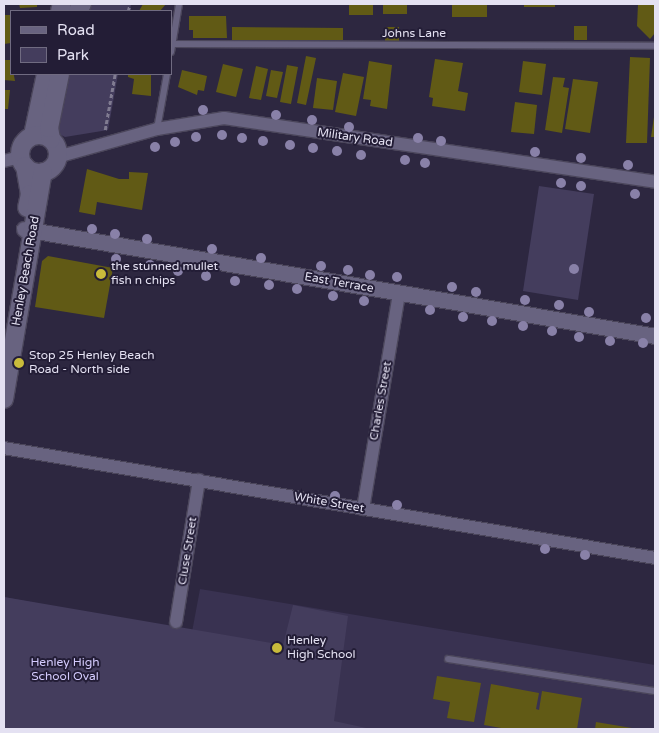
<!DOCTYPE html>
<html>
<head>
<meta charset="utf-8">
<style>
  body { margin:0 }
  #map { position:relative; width:659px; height:733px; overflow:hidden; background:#2d2740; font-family:"Varela Round",sans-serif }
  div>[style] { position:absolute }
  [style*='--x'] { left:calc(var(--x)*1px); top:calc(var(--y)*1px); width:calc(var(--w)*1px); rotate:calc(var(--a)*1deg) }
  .built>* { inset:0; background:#393251 }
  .green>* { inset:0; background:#443d5d }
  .building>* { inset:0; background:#615a15 }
  .path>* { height:2.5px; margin-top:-1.25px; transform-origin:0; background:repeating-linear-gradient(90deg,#807b91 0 4px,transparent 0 6.5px) }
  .roads { filter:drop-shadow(1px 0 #4b465b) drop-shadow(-1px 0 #4b465b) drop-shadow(0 1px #4b465b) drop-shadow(0 -1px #4b465b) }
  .service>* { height:6px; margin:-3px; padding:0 3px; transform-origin:3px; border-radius:3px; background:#686380 }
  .minor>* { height:12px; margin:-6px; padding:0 6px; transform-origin:6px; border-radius:6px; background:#686380 }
  .tertiary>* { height:15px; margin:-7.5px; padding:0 7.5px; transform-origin:7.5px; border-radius:7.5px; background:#686380 }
  .secondary>* { height:18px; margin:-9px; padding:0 9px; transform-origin:9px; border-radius:9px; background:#686380 }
  .secondary>.ring { margin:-9px; padding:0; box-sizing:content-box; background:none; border:18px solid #686380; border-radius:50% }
  .trees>* { width:10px; height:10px; margin:-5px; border-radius:50%; background:#8981a8 }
  .dots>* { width:14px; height:14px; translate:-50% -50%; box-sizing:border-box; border:2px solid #231d36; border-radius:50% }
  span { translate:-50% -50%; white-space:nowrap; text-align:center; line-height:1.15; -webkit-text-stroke:4px #231d36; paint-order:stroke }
  .street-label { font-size:12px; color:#e4e1f2 }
  .poi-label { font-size:12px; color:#e4e1f2 }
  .left { translate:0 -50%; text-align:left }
  .park-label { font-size:12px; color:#d4cbfd }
  .frame { position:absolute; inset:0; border:5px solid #e4e1f2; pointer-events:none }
  .legend { position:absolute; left:10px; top:10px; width:162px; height:65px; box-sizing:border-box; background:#231d36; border:1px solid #706b81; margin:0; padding:6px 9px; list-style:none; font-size:15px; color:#e4e1f2 }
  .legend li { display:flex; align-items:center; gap:10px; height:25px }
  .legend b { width:25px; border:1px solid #706b81 }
</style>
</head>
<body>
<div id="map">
  <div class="built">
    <i style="clip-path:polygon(200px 589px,655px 665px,655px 729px,4px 729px,4px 597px,192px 632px)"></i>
  </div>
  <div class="green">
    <i style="clip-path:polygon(89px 4px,131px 4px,130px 11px,84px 11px)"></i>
    <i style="clip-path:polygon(63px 74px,118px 74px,108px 130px,65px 137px,57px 133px)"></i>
    <i style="clip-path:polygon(539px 186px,594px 194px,578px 300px,523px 291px)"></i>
    <i style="clip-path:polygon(4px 597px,283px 645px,293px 605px,348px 616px,334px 721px,371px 729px,4px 729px)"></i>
  </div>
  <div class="building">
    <i style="clip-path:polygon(19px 4px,37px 4px,37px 7px,20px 8px)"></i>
    <i style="clip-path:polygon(143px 4px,166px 4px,160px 11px,139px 11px)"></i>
    <i style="clip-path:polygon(349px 4px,373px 4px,373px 15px,349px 15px)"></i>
    <i style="clip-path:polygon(383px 4px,407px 4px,407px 14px,383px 14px)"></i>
    <i style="clip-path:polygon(452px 4px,487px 4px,487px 17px,452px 17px)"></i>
    <i style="clip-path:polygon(524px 4px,555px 4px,555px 7px,524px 7px)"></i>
    <i style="clip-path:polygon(638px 4px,655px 4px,655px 33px,650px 39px,637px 26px)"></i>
    <i style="clip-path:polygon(4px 15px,11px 15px,11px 43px,4px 44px)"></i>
    <i style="clip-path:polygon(189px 16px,226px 16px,227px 38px,193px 38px,193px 30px,189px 30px)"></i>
    <i style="clip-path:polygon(574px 26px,587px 26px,587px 40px,574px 40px)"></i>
    <i style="clip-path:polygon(232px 27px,343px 28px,343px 40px,232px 40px)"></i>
    <i style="clip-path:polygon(385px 27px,399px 27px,399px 41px,385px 41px)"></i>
    <i style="clip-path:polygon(306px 56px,316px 58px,306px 105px,297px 103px)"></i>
    <i style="clip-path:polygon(630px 57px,650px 58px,647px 143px,626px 143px)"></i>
    <i style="clip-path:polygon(435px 59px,463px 63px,458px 91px,468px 93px,465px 111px,432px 106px,433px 98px,429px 97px)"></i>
    <i style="clip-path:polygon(4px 60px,11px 60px,15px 81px,4px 80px)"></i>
    <i style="clip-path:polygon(369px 61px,392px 65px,387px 109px,370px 106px,371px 100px,363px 99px)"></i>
    <i style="clip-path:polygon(523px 61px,546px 64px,542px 95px,519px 92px)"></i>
    <i style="clip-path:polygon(223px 64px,243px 69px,236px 97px,216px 92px)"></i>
    <i style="clip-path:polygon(287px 65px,298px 67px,291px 104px,280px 102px)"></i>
    <i style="clip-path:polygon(256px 66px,268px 69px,261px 100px,249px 98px)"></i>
    <i style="clip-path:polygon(182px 70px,207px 76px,204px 91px,198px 90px,197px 95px,178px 87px)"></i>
    <i style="clip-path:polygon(271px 70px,283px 72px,277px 98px,266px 96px)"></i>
    <i style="clip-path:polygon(343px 73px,364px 77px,356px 116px,335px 112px)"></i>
    <i style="clip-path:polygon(128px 74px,151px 74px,151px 96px,132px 94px,134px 79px,128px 77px)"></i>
    <i style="clip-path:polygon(553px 77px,565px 78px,563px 87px,569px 88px,562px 133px,545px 130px)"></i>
    <i style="clip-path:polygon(317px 78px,337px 81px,333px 110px,313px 108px)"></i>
    <i style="clip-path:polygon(573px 79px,598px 82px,590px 133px,565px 129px)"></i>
    <i style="clip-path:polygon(4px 90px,10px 90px,8px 109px,4px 109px)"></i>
    <i style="clip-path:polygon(515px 102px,537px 105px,534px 134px,511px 132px)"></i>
    <i style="clip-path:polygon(654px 117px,655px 117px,655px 137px,651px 137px)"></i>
    <i style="clip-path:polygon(87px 169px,119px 179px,129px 179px,129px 172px,148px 173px,142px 210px,97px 202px,95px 215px,79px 212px)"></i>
    <i style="clip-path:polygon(48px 256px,113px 268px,104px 318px,35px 307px,42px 261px)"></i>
    <i style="clip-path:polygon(437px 676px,481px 683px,474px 722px,447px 718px,450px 702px,433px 699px)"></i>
    <i style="clip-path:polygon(491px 684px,539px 693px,536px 709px,539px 710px,542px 691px,582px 698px,577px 729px,507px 729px,484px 725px)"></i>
    <i style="clip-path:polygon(596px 722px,632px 728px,632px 729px,595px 729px)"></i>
  </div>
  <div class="path">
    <i style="--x:128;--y:11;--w:7;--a:-74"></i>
    <i style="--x:105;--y:130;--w:57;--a:-79.9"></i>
  </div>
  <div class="roads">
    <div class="service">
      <i style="--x:173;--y:44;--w:482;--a:0.2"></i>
      <i style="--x:171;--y:52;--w:49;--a:-80.5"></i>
      <i style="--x:157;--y:129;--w:56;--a:-79.7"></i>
      <i style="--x:448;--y:659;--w:209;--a:8.8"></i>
    </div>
    <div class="minor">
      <i style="--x:57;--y:157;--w:104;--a:-15.6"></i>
      <i style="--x:157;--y:129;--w:68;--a:-9.3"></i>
      <i style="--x:224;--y:118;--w:436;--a:8.4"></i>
      <i style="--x:4;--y:161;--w:16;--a:-14"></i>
      <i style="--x:4;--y:448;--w:660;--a:9.59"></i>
      <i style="--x:363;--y:509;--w:218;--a:-80.5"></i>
      <i style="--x:176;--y:622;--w:144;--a:-80.8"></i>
    </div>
    <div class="tertiary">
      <i style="--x:24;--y:229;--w:640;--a:9.62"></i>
    </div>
    <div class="secondary">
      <i style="--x:60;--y:11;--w:7;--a:-74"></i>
      <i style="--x:78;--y:11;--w:8;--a:-60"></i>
      <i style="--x:33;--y:135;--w:62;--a:-78"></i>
      <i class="ring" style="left:20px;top:135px;width:20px;height:20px"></i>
      <i style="--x:51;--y:139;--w:11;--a:-100"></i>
      <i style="--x:49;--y:128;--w:55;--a:-78.5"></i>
      <i style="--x:25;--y:166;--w:28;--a:80"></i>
      <i style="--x:30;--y:194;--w:14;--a:102"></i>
      <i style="--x:4;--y:399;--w:230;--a:-80.3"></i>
    </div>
  </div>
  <div class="trees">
    <i style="left:203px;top:110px"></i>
    <i style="left:276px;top:115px"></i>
    <i style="left:312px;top:120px"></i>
    <i style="left:349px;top:127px"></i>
    <i style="left:222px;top:135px"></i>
    <i style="left:196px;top:137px"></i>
    <i style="left:242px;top:138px"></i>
    <i style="left:418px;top:138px"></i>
    <i style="left:263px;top:141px"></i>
    <i style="left:441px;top:141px"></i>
    <i style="left:175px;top:142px"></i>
    <i style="left:290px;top:145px"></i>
    <i style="left:155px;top:147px"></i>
    <i style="left:313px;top:148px"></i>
    <i style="left:337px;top:151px"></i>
    <i style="left:535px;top:152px"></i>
    <i style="left:361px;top:155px"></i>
    <i style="left:581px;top:158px"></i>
    <i style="left:405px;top:160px"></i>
    <i style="left:425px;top:163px"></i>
    <i style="left:628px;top:165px"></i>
    <i style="left:561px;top:183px"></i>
    <i style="left:581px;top:186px"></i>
    <i style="left:635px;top:194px"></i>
    <i style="left:92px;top:229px"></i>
    <i style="left:115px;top:234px"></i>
    <i style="left:147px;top:239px"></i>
    <i style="left:212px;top:249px"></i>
    <i style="left:261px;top:258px"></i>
    <i style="left:116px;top:259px"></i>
    <i style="left:150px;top:265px"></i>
    <i style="left:321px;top:266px"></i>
    <i style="left:574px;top:269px"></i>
    <i style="left:348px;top:270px"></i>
    <i style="left:178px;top:271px"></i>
    <i style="left:370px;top:275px"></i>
    <i style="left:206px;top:276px"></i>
    <i style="left:397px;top:277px"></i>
    <i style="left:235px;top:281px"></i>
    <i style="left:269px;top:285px"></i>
    <i style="left:452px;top:287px"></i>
    <i style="left:297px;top:289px"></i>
    <i style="left:476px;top:292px"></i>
    <i style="left:333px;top:296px"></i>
    <i style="left:525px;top:300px"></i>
    <i style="left:364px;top:301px"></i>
    <i style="left:559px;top:305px"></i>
    <i style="left:430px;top:310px"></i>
    <i style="left:589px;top:312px"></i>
    <i style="left:463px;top:317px"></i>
    <i style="left:646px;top:318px"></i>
    <i style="left:492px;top:321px"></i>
    <i style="left:523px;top:326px"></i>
    <i style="left:552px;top:331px"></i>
    <i style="left:579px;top:337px"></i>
    <i style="left:610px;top:341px"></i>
    <i style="left:643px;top:343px"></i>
    <i style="left:335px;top:496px"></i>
    <i style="left:397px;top:505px"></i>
    <i style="left:545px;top:549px"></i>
    <i style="left:585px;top:555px"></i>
  </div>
  <div class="dots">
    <i style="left:101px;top:274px;background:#c9bb3b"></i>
    <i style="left:19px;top:363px;background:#c9bb3b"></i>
    <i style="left:277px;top:648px;background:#c9bb3b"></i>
  </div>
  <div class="street-label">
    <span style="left:414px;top:34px">Johns Lane</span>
    <span style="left:355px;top:138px;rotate:8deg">Military Road</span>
    <span style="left:26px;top:271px;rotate:-80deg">Henley Beach Road</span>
    <span style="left:339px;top:283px;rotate:10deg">East Terrace</span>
    <span style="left:381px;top:401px;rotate:-80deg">Charles Street</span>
    <span style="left:329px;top:503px;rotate:10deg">White Street</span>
    <span style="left:188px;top:551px;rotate:-81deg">Cluse Street</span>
  </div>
  <div class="poi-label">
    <span class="left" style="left:111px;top:274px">the stunned mullet<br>fish n chips</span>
    <span class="left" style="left:29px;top:363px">Stop 25 Henley Beach<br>Road - North side</span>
    <span class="left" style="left:287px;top:648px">Henley<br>High School</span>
  </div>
  <div class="park-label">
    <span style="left:65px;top:670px">Henley High<br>School Oval</span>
  </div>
  <div class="frame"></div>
  <ul class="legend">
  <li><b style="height:6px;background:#686380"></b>Road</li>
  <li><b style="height:14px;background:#443d5d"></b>Park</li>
  </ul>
</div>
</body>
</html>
